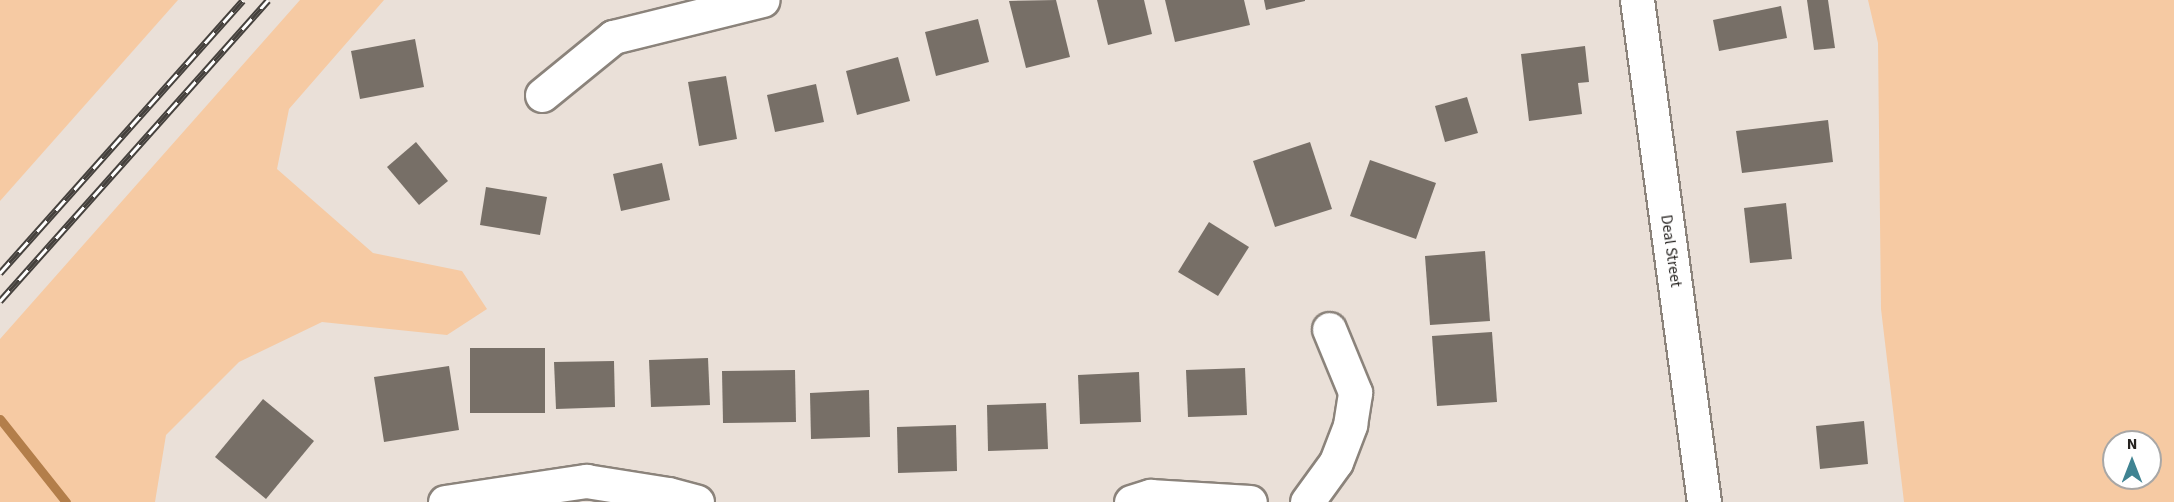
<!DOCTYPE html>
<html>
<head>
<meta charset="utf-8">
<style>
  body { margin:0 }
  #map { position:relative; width:2174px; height:502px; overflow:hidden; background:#eae0d8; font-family:"Source Sans 3",sans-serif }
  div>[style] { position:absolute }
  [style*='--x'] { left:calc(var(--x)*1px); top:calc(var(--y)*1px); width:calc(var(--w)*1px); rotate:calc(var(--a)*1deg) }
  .green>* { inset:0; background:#f6caa3 }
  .stream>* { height:9px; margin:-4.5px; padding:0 4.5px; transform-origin:4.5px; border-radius:4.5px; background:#b37e4a }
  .building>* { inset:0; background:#776f67 }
  .roads { filter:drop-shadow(2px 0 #8b837b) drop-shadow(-2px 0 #8b837b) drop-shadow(0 2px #8b837b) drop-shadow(0 -2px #8b837b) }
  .minor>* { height:33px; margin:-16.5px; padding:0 16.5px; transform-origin:16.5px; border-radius:16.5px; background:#fff }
  .rail>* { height:7px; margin-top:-3.5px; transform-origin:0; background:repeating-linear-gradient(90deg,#fff 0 14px,#45413d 0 28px); box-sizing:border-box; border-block:2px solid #45413d }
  span { translate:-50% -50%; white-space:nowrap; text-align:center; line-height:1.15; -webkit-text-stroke:4.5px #fff; paint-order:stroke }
  .street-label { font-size:16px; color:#262320 }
  .north { position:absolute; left:2102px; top:430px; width:60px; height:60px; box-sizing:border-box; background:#fff; border:2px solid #a8a7a6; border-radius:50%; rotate:0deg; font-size:16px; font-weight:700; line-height:24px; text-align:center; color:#262320 }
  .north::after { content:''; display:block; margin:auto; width:21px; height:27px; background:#3f8392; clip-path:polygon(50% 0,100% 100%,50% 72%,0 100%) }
</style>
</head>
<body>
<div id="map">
  <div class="green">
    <i style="clip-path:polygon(0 0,178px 0,0 201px)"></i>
    <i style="clip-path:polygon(300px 0,384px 0,289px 109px,277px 169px,373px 253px,462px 271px,487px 309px,447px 335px,322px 322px,239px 362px,166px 435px,155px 502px,0 502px,0 339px)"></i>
    <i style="clip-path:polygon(evenodd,1868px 0,2174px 0,2174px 502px,1904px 502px,1881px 309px,1878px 43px,1868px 0,2114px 442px,2150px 442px,2150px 478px,2114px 478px,2114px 442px)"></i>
  </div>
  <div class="stream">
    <i style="--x:0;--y:419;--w:106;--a:51.5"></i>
  </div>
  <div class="building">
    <i style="clip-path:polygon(1056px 0,1070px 57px,1026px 68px,1009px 1px)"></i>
    <i style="clip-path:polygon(1097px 0,1144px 0,1152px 34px,1108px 45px)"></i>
    <i style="clip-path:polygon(1165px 0,1244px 0,1250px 25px,1175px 42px)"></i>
    <i style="clip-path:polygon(1264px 0,1305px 0,1305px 1px,1266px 10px)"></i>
    <i style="clip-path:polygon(1807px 0,1828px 0,1835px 48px,1814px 50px)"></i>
    <i style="clip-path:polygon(1781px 6px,1787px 38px,1719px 51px,1713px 20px)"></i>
    <i style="clip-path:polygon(978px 19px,989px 62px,936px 76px,925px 32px)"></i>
    <i style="clip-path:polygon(415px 39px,424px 87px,360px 99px,351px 51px)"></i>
    <i style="clip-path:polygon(1585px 46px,1589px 82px,1578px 83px,1582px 114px,1529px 121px,1521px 54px)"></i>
    <i style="clip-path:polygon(898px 57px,910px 101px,857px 115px,846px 71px)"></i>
    <i style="clip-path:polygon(726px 76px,737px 139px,699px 146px,688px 82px)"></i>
    <i style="clip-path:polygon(816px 84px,824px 122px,775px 132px,767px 95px)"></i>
    <i style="clip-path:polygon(1467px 97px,1478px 133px,1445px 142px,1435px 106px)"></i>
    <i style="clip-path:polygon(1828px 120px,1833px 162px,1742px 173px,1736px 131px)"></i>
    <i style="clip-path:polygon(416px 142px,448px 181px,419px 205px,387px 167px)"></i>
    <i style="clip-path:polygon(1310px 142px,1332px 209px,1275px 227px,1253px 161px)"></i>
    <i style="clip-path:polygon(1370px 160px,1436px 183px,1416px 239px,1350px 216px)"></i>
    <i style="clip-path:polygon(662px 163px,670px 200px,621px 211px,613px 174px)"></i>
    <i style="clip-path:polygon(486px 187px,547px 197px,540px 235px,480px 225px)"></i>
    <i style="clip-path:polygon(1786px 203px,1792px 259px,1750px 263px,1744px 208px)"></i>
    <i style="clip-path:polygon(1209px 222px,1249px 247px,1218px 296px,1178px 272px)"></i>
    <i style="clip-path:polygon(1485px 251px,1490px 321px,1430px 325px,1425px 256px)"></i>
    <i style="clip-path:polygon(1492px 332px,1497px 402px,1437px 406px,1432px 336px)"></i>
    <i style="clip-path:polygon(470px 348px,545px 348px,545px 413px,470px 413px)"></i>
    <i style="clip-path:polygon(708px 358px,710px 405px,651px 407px,649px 360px)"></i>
    <i style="clip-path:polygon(614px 361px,615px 407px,556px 409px,554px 362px)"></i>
    <i style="clip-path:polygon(449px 366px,459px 430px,384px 442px,374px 377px)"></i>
    <i style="clip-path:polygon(1245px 368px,1247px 415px,1188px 417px,1186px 370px)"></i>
    <i style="clip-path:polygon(795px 370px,796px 422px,723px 423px,722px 371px)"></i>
    <i style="clip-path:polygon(1139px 372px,1141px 422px,1080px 424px,1078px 375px)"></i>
    <i style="clip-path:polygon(869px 390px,870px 437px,811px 439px,810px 393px)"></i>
    <i style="clip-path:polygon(263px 399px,314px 441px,266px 499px,215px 457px)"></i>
    <i style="clip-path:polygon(1046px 403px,1048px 449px,988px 451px,987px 405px)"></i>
    <i style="clip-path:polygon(1864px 421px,1868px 464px,1820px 469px,1816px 426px)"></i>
    <i style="clip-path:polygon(956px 425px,957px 471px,898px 473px,897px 427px)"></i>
  </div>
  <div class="roads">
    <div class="minor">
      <i style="--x:1637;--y:0;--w:506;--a:82.4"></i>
      <i style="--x:542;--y:95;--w:92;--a:-39.2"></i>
      <i style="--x:613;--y:37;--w:154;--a:-13.9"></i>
      <i style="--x:445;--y:502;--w:143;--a:-8.5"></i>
      <i style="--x:586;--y:481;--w:83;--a:9"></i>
      <i style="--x:668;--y:494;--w:30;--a:15"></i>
      <i style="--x:1131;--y:502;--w:20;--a:-18"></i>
      <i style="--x:1150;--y:496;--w:100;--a:3.4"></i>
      <i style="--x:1307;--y:502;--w:49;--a:-54.1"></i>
      <i style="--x:1336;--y:462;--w:40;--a:-69"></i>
      <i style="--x:1350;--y:425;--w:33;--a:-81"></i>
      <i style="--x:1355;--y:392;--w:68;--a:-112.4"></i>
    </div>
  </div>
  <div class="rail">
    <i style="--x:0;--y:273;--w:365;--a:-48.3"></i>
    <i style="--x:0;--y:301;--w:403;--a:-48.3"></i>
  </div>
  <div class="street-label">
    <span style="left:1671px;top:251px;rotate:82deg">Deal Street</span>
  </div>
  <div class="north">N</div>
</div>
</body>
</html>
